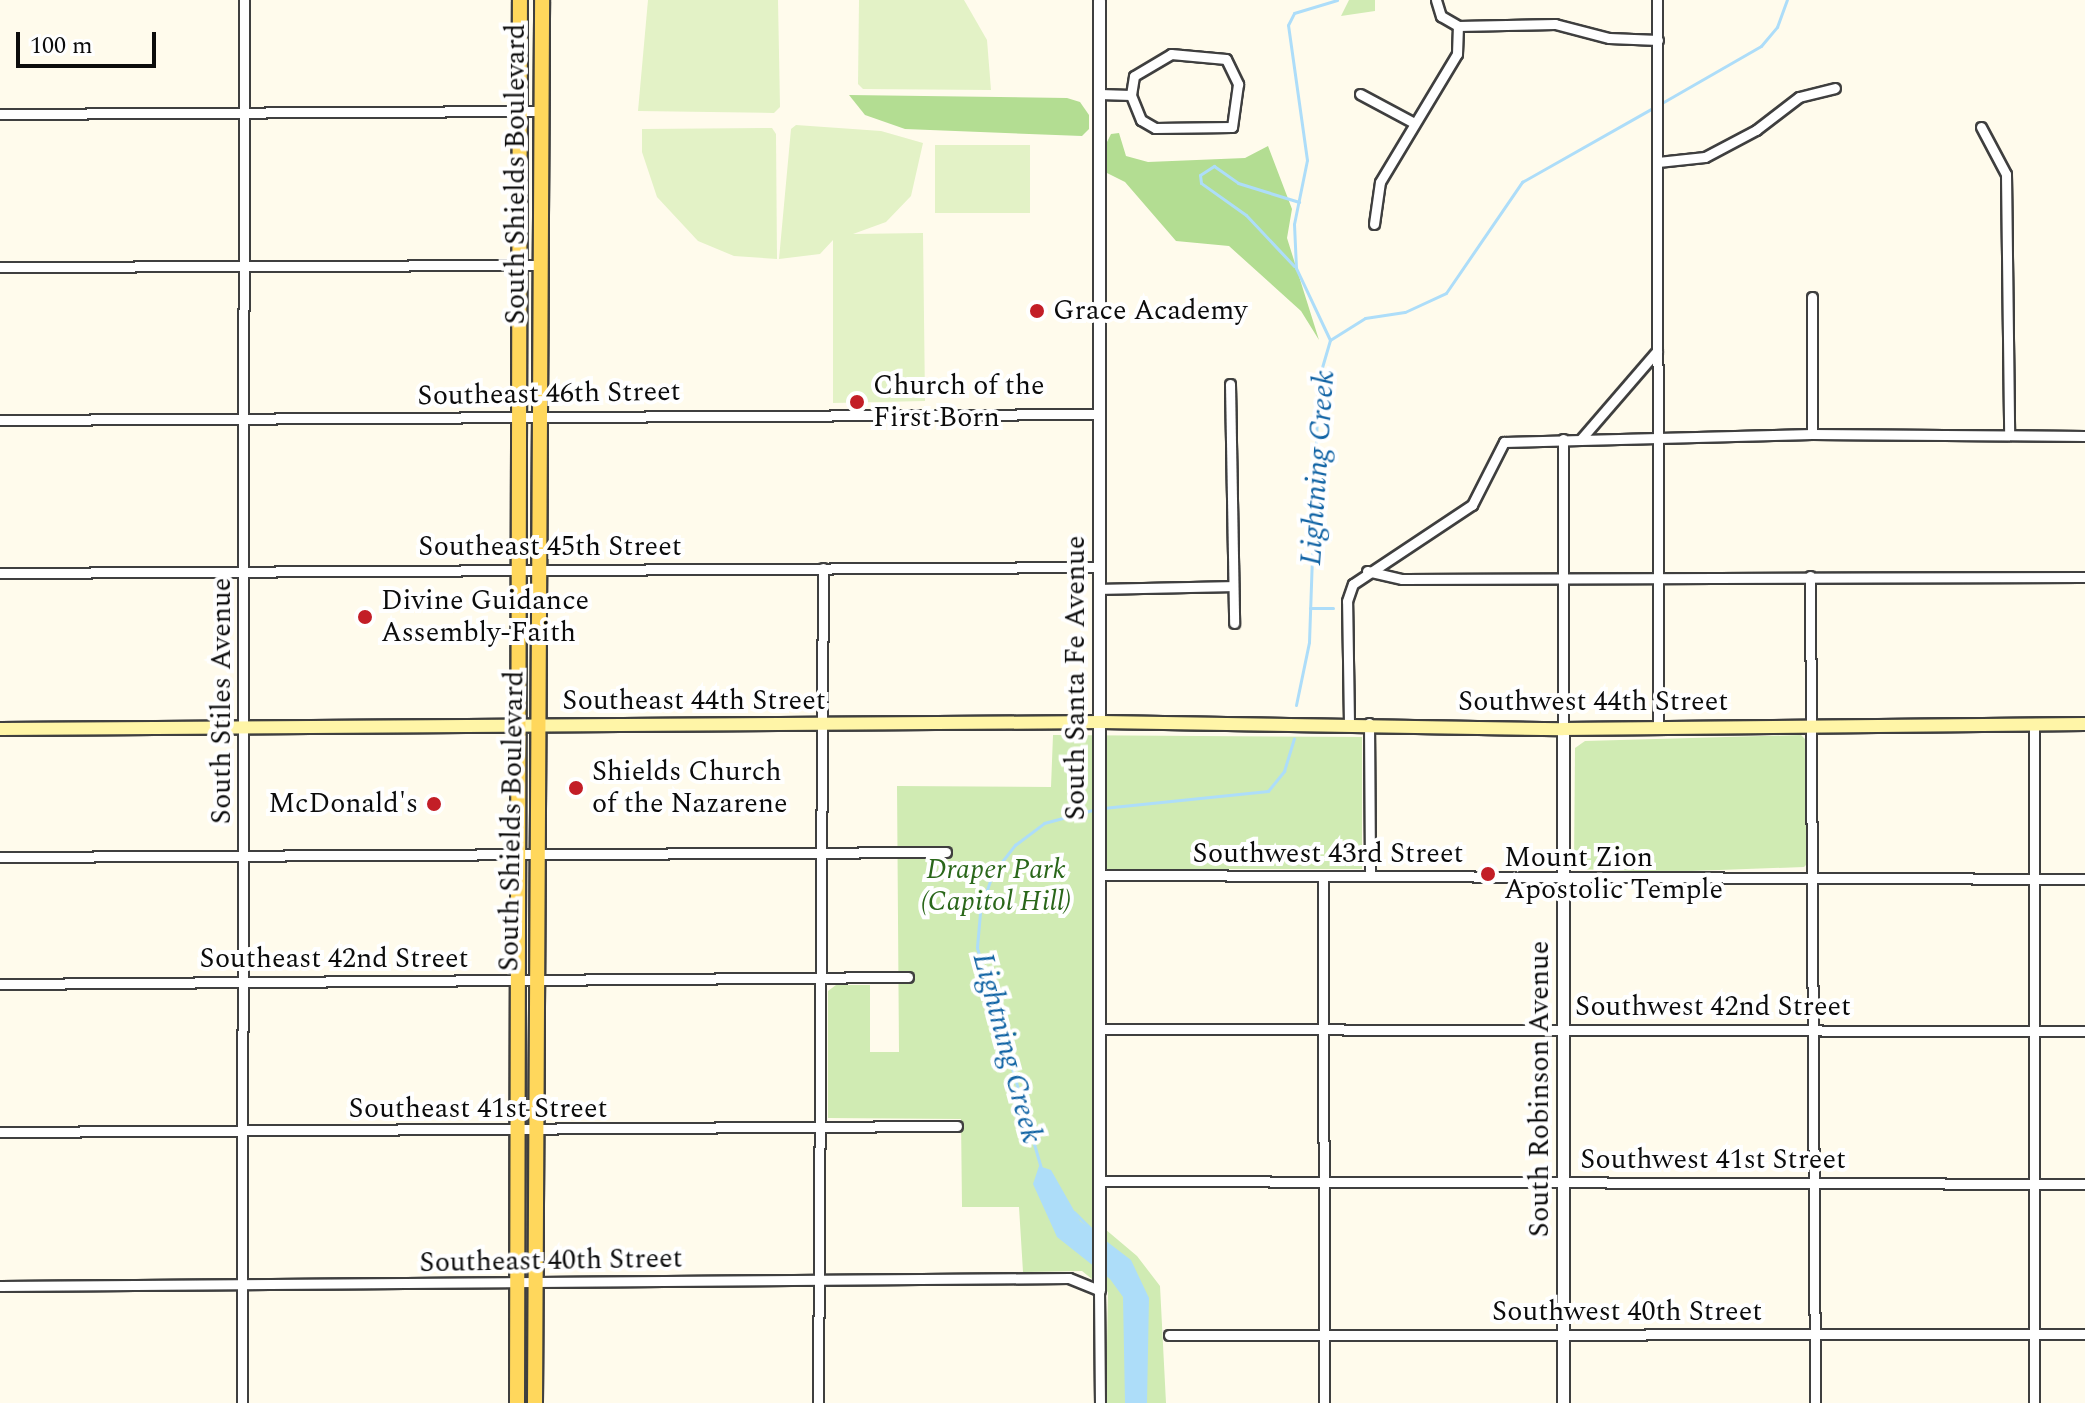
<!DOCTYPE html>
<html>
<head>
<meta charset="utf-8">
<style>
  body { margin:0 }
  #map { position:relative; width:2085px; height:1403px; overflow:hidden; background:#fffbec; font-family:Spectral,serif }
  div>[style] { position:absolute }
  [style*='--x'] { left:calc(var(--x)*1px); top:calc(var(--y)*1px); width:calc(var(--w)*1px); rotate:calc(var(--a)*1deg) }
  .green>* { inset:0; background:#d0ebb3 }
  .forest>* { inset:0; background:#b3dd92 }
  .pitch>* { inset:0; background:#e3f2c6 }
  .water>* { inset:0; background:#adddf9 }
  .stream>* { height:3px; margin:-1.5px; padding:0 1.5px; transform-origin:1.5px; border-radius:1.5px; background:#adddf9 }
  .roads { filter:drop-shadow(2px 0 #3f3f3f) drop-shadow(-2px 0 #3f3f3f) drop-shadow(0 2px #3f3f3f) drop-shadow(0 -2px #3f3f3f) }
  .minor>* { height:9px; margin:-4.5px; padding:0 4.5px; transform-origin:4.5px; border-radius:4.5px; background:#fff }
  .tertiary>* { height:11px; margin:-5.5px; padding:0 5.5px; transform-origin:5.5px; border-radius:5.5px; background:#fff }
  .secondary>* { height:12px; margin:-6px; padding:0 6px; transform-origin:6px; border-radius:6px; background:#fff5a7 }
  .primary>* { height:14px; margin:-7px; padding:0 7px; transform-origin:7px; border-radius:7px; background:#ffd75c }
  .dots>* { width:22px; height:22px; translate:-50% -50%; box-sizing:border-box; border:4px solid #fff; border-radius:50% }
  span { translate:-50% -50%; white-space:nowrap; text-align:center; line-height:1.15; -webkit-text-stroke:8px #fff; paint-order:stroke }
  .street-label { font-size:28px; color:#0c0c0c }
  .poi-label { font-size:28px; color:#0c0c0c }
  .left { translate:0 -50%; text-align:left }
  .right { translate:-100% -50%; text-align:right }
  .park-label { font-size:28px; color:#2a671a; font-style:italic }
  .water-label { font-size:30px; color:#1063a4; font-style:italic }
  .scale { position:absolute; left:16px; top:32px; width:140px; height:36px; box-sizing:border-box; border:4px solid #0c0c0c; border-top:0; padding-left:10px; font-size:24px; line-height:28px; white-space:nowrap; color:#0c0c0c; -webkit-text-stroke:6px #fff; paint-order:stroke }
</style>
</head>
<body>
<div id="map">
  <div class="green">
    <i style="clip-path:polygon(1349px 0,1375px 0,1375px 11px,1341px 16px)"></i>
    <i style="clip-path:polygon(1053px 735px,1362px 737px,1362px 869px,1094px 869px,1092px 1218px,1137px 1256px,1160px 1286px,1166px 1403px,1106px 1403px,1108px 1292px,1082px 1271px,1023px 1272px,1019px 1207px,962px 1207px,961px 1119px,828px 1118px,828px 991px,836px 985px,870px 985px,870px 1052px,899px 1052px,897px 786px,1051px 787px)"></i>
    <i style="clip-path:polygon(1801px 735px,1809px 743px,1808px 863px,1804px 867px,1665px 872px,1574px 869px,1575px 748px,1585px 741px)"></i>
  </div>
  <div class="forest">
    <i style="clip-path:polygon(849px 95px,1067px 98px,1080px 102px,1089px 115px,1089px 129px,1082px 136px,905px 129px,865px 115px)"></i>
    <i style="clip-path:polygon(1119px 133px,1126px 156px,1148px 162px,1245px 158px,1268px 146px,1292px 209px,1287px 238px,1319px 340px,1301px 311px,1229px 246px,1176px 241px,1125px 182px,1105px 172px,1105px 146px,1111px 134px)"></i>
  </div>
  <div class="pitch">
    <i style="clip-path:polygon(648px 0,778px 0,780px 107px,774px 113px,638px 111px)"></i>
    <i style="clip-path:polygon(859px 0,964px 0,987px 40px,991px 90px,863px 89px,858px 84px)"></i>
    <i style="clip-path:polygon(796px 125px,881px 131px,923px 143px,911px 196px,886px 222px,853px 234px,923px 233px,925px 401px,833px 403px,833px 240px,820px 254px,779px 259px,791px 129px)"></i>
    <i style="clip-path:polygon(772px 128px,776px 134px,777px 259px,734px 256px,698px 241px,657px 197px,642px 152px,642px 129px)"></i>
    <i style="clip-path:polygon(935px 145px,1030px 145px,1030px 213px,935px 213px)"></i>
  </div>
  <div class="water">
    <i style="clip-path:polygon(1039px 1166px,1051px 1170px,1080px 1221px,1131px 1260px,1149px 1298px,1147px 1403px,1125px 1403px,1123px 1297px,1110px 1279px,1057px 1237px,1033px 1184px)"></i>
  </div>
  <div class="stream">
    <i style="--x:1660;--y:104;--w:116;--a:-29.9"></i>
    <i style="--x:1761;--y:46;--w:25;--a:-50"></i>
    <i style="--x:1777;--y:27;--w:29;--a:-70"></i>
    <i style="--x:1294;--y:266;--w:70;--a:-133.3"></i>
    <i style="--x:1246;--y:215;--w:55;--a:-144.6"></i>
    <i style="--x:1201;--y:183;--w:8;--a:-97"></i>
    <i style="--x:1200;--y:175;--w:17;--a:-33"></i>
    <i style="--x:1214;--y:166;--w:29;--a:35"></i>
    <i style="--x:1238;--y:183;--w:64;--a:17.3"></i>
    <i style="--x:1330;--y:340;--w:80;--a:-115.3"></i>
    <i style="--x:1296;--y:268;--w:44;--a:-92.6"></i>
    <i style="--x:1294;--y:224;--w:65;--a:-78.5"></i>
    <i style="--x:1307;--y:160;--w:136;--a:-98"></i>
    <i style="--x:1288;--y:25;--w:13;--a:-63"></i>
    <i style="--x:1294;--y:13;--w:45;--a:-16.8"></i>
    <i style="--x:1314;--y:539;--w:16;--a:0"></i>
    <i style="--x:1310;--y:608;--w:23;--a:0"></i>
    <i style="--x:1296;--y:705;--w:64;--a:-78.3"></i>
    <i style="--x:1309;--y:642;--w:261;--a:-88"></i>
    <i style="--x:1318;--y:381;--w:43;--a:-73.7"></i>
    <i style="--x:1330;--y:340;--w:41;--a:-32.2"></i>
    <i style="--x:1365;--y:318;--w:40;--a:-8.5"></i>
    <i style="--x:1405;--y:312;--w:45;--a:-24.9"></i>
    <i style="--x:1446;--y:293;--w:135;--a:-55.6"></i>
    <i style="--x:1522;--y:182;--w:150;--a:-29.5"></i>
    <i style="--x:1103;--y:808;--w:166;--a:-5.9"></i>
    <i style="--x:1268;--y:791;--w:26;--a:-51"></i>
    <i style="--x:1284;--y:771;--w:34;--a:-73"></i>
    <i style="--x:1041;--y:1168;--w:230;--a:-106.2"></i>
    <i style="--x:977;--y:947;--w:37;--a:-85"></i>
    <i style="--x:980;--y:910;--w:39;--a:-71"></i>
    <i style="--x:993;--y:873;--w:36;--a:-52"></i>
    <i style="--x:1015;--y:845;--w:36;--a:-37"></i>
    <i style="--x:1044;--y:823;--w:54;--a:-15.1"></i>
    <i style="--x:1074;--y:1212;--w:28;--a:45"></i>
  </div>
  <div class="roads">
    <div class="minor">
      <i style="--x:1436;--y:0;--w:17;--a:73"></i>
      <i style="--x:1441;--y:16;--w:20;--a:30"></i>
      <i style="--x:1458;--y:26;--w:97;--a:-1.2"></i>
      <i style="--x:1555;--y:24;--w:56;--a:14.5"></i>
      <i style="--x:1609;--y:38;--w:49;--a:2.3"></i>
      <i style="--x:1657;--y:0;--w:729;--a:89.92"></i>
      <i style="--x:1171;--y:54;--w:55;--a:5.2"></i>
      <i style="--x:1226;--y:59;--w:28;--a:64"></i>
      <i style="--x:1238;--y:84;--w:43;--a:97.9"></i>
      <i style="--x:1232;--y:127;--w:77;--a:179.3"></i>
      <i style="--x:1155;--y:128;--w:16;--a:-150"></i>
      <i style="--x:1141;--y:120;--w:27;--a:-112"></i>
      <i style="--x:1131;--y:95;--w:19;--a:-81"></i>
      <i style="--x:1134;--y:76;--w:43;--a:-30.7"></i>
      <i style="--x:1099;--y:94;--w:32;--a:2"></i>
      <i style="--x:1360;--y:94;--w:61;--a:28.2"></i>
      <i style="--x:0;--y:114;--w:542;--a:-0.32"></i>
      <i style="--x:1981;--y:127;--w:53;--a:62"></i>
      <i style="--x:2006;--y:174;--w:261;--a:89.3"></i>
      <i style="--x:1658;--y:162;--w:47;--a:-6.1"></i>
      <i style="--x:1705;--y:157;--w:58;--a:-27.9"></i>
      <i style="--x:1756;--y:130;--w:54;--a:-37.5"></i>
      <i style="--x:1799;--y:97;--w:37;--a:-14"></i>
      <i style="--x:1374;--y:224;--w:42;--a:-81.9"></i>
      <i style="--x:1380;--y:182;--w:149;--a:-59"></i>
      <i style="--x:1457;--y:54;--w:28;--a:-88"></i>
      <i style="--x:0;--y:267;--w:542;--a:-0.21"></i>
      <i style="--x:1812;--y:297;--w:137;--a:90"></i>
      <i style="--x:1230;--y:384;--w:239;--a:89"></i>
      <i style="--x:0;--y:420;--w:1099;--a:-0.31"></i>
      <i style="--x:1563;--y:439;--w:290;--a:90"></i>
      <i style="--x:1581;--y:439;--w:116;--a:-49.2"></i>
      <i style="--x:1367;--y:571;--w:36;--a:13"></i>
      <i style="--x:1402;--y:579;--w:683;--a:-0.17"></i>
      <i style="--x:0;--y:573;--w:1100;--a:-0.31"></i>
      <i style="--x:1810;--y:576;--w:827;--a:89.65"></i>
      <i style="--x:1100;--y:589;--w:132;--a:-1.3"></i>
      <i style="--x:1349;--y:723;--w:122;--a:-90.9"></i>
      <i style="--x:1347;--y:601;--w:18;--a:-71"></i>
      <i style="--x:1353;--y:584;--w:143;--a:-33.6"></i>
      <i style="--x:1472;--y:505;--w:71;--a:-63.1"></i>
      <i style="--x:1504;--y:442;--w:308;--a:-1.5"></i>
      <i style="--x:1812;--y:434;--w:273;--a:0.4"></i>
      <i style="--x:1369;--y:723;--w:153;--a:89.6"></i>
      <i style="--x:0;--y:857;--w:946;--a:-0.3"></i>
      <i style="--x:1099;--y:875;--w:986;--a:0.23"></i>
      <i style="--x:1323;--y:877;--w:526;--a:89.89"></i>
      <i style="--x:0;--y:984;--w:908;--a:-0.44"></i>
      <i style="--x:1100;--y:1029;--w:985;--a:0.12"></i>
      <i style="--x:0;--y:1132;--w:957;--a:-0.36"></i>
      <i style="--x:1100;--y:1181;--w:985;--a:0.17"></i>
      <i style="--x:0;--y:1286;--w:1069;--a:-0.43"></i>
      <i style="--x:1069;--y:1278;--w:32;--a:22"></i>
      <i style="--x:1099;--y:1290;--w:113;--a:89.5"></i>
      <i style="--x:1169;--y:1335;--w:916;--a:-0.06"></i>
      <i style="--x:242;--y:1403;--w:1403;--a:-89.92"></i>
      <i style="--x:818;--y:1403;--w:835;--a:-89.66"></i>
      <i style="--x:2034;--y:1403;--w:679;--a:-90"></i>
    </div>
    <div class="tertiary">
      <i style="--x:1099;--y:0;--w:1290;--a:90"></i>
      <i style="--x:1563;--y:729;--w:674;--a:90"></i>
    </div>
    <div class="secondary">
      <i style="--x:0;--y:729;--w:1101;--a:-0.36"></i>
      <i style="--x:1101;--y:722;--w:462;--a:0.9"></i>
      <i style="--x:1563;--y:729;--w:522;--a:-0.55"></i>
    </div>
    <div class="primary">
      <i style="--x:517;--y:1403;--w:1403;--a:-89.88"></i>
      <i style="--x:535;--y:1403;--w:1403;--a:-89.71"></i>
    </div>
  </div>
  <div class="dots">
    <i style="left:1037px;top:311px;background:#c31e26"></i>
    <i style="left:857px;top:402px;background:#c31e26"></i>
    <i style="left:365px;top:617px;background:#c31e26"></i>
    <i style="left:576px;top:788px;background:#c31e26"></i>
    <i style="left:434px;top:804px;background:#c31e26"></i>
    <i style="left:1488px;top:874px;background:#c31e26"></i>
  </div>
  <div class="street-label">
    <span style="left:516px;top:174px;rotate:-90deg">South Shields Boulevard</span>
    <span style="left:549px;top:394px;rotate:-1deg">Southeast 46th Street</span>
    <span style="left:550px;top:547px">Southeast 45th Street</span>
    <span style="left:1076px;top:678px;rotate:-90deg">South Santa Fe Avenue</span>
    <span style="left:222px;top:701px;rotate:-90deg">South Stiles Avenue</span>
    <span style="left:694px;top:701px">Southeast 44th Street</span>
    <span style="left:1593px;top:702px">Southwest 44th Street</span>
    <span style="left:512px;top:821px;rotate:-89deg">South Shields Boulevard</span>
    <span style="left:1328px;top:854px">Southwest 43rd Street</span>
    <span style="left:334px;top:959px">Southeast 42nd Street</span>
    <span style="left:1713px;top:1007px">Southwest 42nd Street</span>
    <span style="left:1540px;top:1089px;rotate:-90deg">South Robinson Avenue</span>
    <span style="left:478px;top:1109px">Southeast 41st Street</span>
    <span style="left:1713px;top:1160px">Southwest 41st Street</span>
    <span style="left:551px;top:1261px;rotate:-1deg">Southeast 40th Street</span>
    <span style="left:1627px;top:1312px">Southwest 40th Street</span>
  </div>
  <div class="poi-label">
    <span class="left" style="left:1053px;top:311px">Grace Academy</span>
    <span class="left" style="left:873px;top:402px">Church of the<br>First Born</span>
    <span class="left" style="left:381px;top:617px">Divine Guidance<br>Assembly-Faith</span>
    <span class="left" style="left:592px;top:788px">Shields Church<br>of the Nazarene</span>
    <span class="right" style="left:418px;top:804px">McDonald's</span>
    <span class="left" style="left:1504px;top:874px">Mount Zion<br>Apostolic Temple</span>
  </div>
  <div class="park-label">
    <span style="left:996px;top:886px">Draper Park<br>(Capitol Hill)</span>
  </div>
  <div class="water-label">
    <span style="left:1318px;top:468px;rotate:-86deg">Lightning Creek</span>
    <span style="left:1007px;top:1048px;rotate:75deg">Lightning Creek</span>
  </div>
  <div class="scale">100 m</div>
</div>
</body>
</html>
